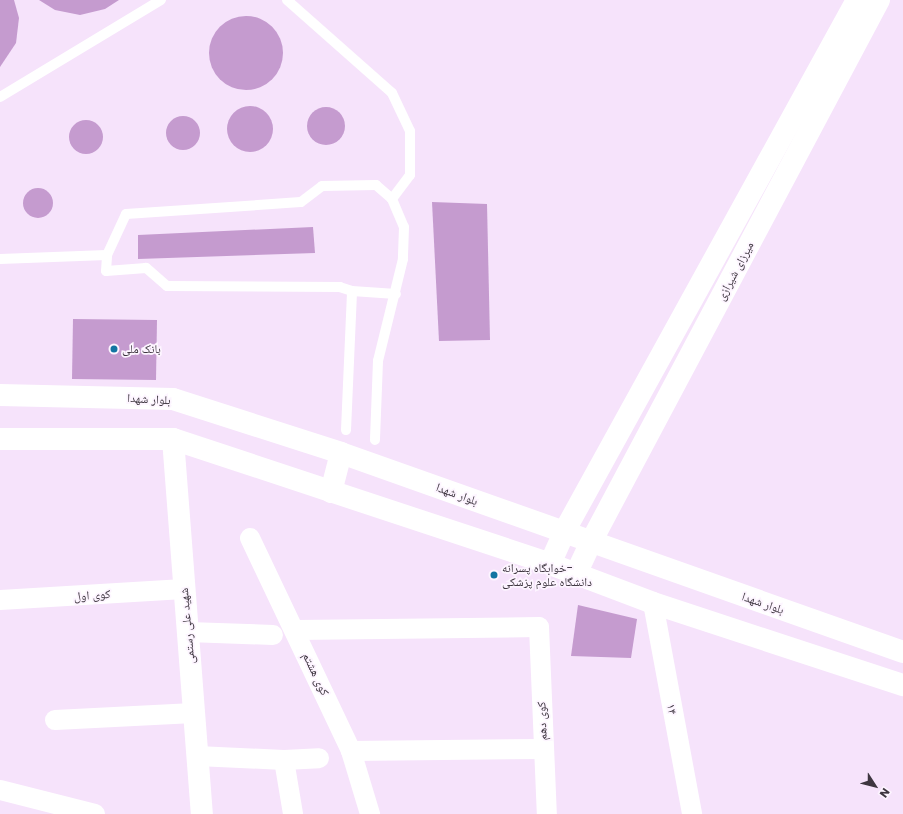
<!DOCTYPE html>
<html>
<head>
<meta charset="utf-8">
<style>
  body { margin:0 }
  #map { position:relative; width:903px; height:814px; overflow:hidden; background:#f6e3fb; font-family:Poppins,"Noto Naskh Arabic",sans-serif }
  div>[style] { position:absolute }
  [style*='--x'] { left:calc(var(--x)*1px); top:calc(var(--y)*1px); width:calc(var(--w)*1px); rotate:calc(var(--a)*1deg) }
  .building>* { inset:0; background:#c59bcf }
  .round { border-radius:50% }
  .lane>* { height:10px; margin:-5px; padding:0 5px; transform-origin:5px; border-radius:5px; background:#fff }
  .street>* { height:20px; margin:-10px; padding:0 10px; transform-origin:10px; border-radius:10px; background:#fff }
  .secondary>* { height:22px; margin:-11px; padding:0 11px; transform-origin:11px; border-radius:11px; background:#fff }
  .primary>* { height:22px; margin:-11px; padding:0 11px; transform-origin:11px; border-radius:11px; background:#fff }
  .dots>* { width:11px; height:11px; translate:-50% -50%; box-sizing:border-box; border:2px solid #fdf5ff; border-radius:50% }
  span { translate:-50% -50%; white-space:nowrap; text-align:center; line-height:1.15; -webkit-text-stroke:3.5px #fdf5ff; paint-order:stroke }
  .street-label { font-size:12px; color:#3e3640 }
  .poi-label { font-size:12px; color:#3e3640 }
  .left { translate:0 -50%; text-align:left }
  .north { position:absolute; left:855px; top:766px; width:40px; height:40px; -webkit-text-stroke:3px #fdf5ff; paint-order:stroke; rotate:126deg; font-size:11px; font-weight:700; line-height:16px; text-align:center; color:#3e3640 }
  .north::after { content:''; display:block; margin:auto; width:14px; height:18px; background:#3e3640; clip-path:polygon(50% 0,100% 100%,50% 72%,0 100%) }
</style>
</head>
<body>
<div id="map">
  <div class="building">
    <i style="clip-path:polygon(0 0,14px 0,19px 18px,16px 43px,0 67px)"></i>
    <i style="clip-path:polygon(39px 0,119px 0,105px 9px,80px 15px,55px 10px)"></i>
    <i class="round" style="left:209px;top:16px;width:74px;height:74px"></i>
    <i class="round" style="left:227px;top:106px;width:46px;height:46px"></i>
    <i class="round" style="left:307px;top:107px;width:38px;height:38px"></i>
    <i class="round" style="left:166px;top:116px;width:34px;height:34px"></i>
    <i class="round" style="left:69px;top:120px;width:34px;height:34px"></i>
    <i class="round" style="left:23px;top:188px;width:30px;height:30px"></i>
    <i style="clip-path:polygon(432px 202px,487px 204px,490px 340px,439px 341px)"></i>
    <i style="clip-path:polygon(313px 227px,315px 253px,138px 259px,138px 235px)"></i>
    <i style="clip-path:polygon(73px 319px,157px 320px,156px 380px,72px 379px)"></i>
    <i style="clip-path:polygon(578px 605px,637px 619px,631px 658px,571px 656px)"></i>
  </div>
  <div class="lane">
    <i style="--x:287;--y:0;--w:140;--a:41.5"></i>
    <i style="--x:392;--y:93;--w:42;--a:64.7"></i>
    <i style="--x:410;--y:131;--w:44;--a:90"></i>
    <i style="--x:410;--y:175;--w:30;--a:127"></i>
    <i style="--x:0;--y:97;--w:188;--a:-31.1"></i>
    <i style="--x:0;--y:259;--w:107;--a:-2.1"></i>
    <i style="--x:352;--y:291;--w:44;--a:3.9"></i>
    <i style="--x:346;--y:430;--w:139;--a:-87.5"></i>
    <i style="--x:352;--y:291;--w:13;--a:-162"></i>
    <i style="--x:340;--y:287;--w:173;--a:-179.7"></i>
    <i style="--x:167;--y:286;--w:28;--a:-139"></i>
    <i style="--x:146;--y:268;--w:40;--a:175.7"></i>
    <i style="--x:106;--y:271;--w:16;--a:-86"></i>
    <i style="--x:107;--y:255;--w:45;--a:-65.1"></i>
    <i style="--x:126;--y:214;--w:175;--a:-3.9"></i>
    <i style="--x:301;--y:202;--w:26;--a:-37"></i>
    <i style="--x:322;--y:186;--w:54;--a:-1.1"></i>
    <i style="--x:376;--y:185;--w:21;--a:41"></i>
    <i style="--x:392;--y:199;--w:30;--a:67"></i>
    <i style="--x:404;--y:227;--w:32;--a:92"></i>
    <i style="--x:403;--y:259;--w:105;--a:103.8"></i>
    <i style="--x:378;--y:361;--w:79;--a:92.2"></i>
  </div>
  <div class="street">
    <i style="--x:250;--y:538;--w:236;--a:64.6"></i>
    <i style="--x:351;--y:751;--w:66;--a:73.2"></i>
    <i style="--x:0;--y:600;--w:184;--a:-3.4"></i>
    <i style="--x:653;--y:603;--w:215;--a:79.5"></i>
    <i style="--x:296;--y:630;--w:243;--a:-0.7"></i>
    <i style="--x:539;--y:627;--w:187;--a:87.6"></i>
    <i style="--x:188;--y:632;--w:85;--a:2"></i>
    <i style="--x:55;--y:720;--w:139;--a:-2.9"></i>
    <i style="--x:351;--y:751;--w:192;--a:-0.6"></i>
    <i style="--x:197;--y:756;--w:87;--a:2.6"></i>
    <i style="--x:284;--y:760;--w:35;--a:-3"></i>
    <i style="--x:284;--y:760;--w:55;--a:80.5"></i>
    <i style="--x:0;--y:790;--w:98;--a:14.2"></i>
  </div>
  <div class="secondary">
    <i style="--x:173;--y:439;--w:376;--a:85.6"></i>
    <i style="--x:550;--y:564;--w:35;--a:-66"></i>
    <i style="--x:564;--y:532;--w:607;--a:-61.16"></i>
    <i style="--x:576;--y:574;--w:35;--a:-65"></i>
    <i style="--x:591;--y:542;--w:614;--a:-62.02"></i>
  </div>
  <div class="primary">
    <i style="--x:0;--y:395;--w:173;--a:1.3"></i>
    <i style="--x:173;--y:399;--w:176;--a:17.8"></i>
    <i style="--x:341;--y:453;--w:596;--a:19.5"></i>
    <i style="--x:0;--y:439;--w:173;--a:0"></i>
    <i style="--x:173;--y:439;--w:397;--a:18.3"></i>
    <i style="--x:550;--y:564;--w:110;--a:20.7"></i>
    <i style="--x:653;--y:603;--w:263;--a:18.2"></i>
    <i style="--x:331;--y:492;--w:40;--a:-75.6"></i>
  </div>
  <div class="dots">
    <i style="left:114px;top:349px;background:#1275a2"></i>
    <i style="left:494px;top:575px;background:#1275a2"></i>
  </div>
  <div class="street-label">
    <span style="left:735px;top:271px;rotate:-62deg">میرزای شیرازی</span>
    <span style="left:149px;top:399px;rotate:3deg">بلوار شهدا</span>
    <span style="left:457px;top:494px;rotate:20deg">بلوار شهدا</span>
    <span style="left:92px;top:595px;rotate:-4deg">کوی اول</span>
    <span style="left:763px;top:603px;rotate:19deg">بلوار شهدا</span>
    <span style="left:187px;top:626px;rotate:-95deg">شهید علی رستمی</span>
    <span style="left:316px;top:674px;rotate:65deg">کوی هشتم</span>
    <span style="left:672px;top:709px;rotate:80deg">۱۴</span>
    <span style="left:542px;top:721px;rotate:-92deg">کوی دهم</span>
  </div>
  <div class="poi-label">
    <span class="left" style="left:122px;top:349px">بانک ملی</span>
    <span class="left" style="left:502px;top:575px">خوابگاە پسرانە-<br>دانشگاە علوم پزشکی</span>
  </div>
  <div class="north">N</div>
</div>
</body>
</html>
